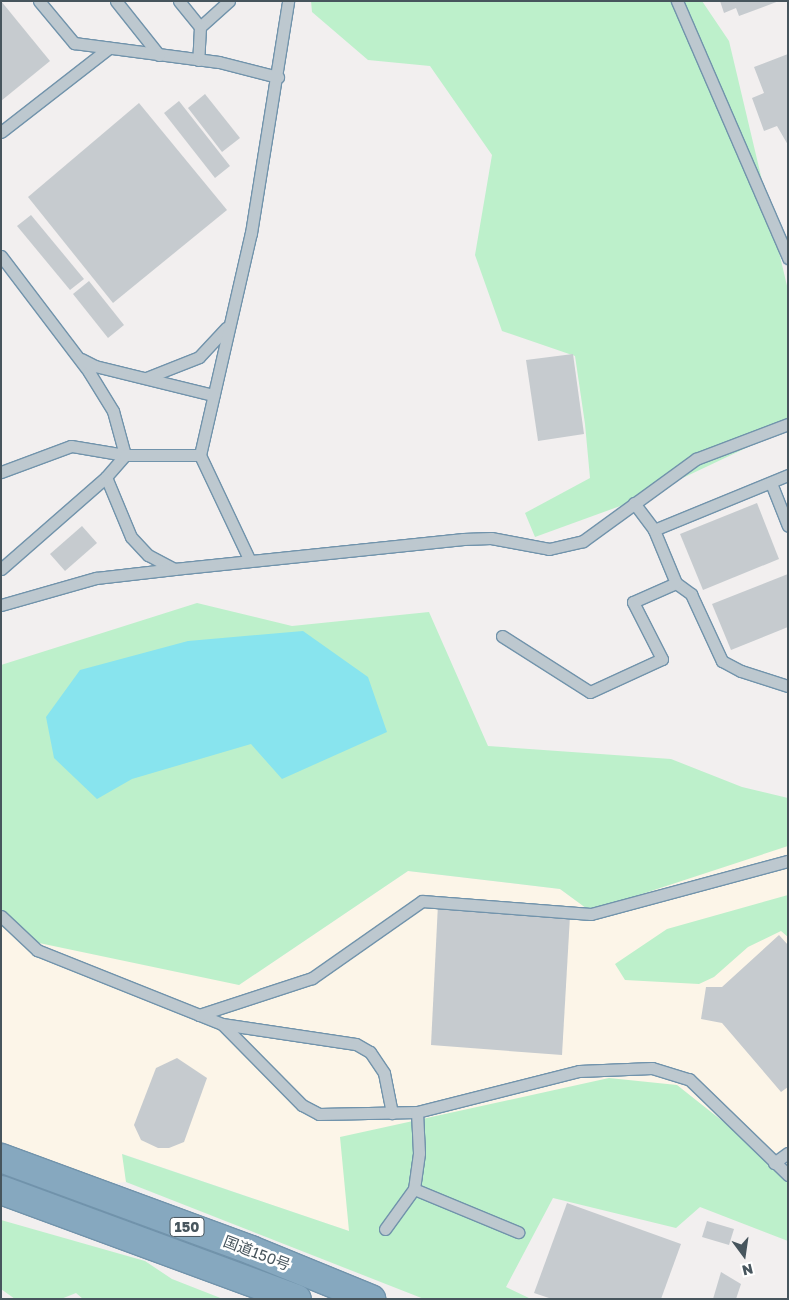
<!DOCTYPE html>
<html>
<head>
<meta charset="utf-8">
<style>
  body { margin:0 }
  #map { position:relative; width:789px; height:1300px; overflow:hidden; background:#f2efef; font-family:"Golos Text","Noto Sans JP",sans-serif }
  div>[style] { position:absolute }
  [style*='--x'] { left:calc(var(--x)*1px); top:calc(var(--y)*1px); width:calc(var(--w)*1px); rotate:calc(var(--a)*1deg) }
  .commercial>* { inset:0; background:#fcf5e8 }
  .green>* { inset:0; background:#bdf0cb }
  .water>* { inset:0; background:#88e4ee }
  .building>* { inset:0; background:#c6cbcf }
  .roads { filter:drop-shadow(1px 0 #7193ab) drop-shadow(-1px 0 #7193ab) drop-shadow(0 1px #7193ab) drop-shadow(0 -1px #7193ab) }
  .lane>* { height:11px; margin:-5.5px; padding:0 5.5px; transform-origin:5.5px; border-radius:5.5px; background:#bdc8cf }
  .highway>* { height:28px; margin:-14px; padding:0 14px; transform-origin:14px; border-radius:14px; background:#86a8bf }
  span { translate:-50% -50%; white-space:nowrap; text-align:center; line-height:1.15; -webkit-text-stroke:5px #fff; paint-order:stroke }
  .shield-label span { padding:1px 4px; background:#fff; border:1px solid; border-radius:4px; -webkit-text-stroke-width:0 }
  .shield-label { font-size:14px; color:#47555d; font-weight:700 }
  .street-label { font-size:15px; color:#47555d }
  .frame { position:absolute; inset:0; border:2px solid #47555d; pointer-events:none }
  .north { position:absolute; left:719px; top:1230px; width:50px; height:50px; -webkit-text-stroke:4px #fff; paint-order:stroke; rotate:166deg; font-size:14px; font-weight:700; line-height:20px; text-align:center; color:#47555d }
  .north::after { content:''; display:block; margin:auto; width:18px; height:22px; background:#47555d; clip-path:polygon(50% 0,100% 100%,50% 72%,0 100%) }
</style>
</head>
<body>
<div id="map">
  <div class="commercial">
    <i style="clip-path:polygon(783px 846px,788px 846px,788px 1173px,677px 1085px,349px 1231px,123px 1154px,126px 1182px,1px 1195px,1px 913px,239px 985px,408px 871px,560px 889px,590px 911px)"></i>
  </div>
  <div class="green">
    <i style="clip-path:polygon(311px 1px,702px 1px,729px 41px,788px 290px,788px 428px,634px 501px,535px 537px,525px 513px,590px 478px,585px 424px,575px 356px,502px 331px,475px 255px,492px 155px,430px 66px,368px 60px,312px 12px)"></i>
    <i style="clip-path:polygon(197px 603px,292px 626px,429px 612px,488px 746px,671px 759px,742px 787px,788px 798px,788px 846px,590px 911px,560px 889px,408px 871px,239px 985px,20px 939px,1px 913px,1px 665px)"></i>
    <i style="clip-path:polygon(788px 895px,788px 937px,781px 931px,748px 947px,714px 977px,699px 984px,625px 980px,615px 964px,667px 929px)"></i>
    <i style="clip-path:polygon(609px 1078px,677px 1085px,788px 1173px,788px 1241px,700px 1207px,676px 1228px,553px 1198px,506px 1287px,531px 1299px,424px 1299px,126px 1182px,122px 1154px,349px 1231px,340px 1137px)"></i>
    <i style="clip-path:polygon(1px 1220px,145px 1261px,172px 1279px,223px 1299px,83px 1299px,76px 1293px,61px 1299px,15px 1299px,1px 1289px)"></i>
  </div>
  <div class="water">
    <i style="clip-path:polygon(303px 631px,368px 677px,387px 732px,282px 779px,251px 744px,132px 779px,97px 799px,54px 758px,46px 717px,80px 670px,188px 641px)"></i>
  </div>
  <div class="building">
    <i style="clip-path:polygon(1px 1px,50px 61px,1px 101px)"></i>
    <i style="clip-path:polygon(720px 1px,779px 1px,739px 16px,736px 8px,724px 13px)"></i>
    <i style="clip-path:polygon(788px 54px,788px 145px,777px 126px,764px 131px,752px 98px,764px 93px,754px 67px)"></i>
    <i style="clip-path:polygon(205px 94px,240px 138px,222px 152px,188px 108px)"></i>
    <i style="clip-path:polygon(179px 101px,230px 166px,215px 178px,164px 113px)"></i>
    <i style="clip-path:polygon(139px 103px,227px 210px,113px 303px,28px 197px)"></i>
    <i style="clip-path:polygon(31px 215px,84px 279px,70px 290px,17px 226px)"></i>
    <i style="clip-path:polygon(89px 281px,124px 325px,108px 338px,73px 294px)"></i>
    <i style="clip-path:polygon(573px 354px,584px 434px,538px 441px,526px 360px)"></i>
    <i style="clip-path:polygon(757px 503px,779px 559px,703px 590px,680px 534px)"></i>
    <i style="clip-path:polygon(82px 526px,97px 543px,65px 571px,50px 554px)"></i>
    <i style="clip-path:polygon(788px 574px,788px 627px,731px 650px,712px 604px)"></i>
    <i style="clip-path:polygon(438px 904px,570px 916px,562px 1055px,431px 1045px)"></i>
    <i style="clip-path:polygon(779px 935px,788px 945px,788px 1087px,781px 1092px,722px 1023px,701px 1019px,706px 987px,722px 987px)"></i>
    <i style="clip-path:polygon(177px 1058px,207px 1078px,184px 1142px,169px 1148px,158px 1148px,141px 1140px,134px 1125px,156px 1068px)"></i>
    <i style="clip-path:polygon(567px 1203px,681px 1244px,661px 1299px,552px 1299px,534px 1293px)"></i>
    <i style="clip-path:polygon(707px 1221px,734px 1229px,729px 1245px,702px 1237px)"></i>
    <i style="clip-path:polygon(721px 1272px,741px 1284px,736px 1299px,713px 1299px)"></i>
  </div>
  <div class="roads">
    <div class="lane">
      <i style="--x:39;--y:1;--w:55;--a:50.2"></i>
      <i style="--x:74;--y:43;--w:146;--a:7.5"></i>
      <i style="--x:219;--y:62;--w:61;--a:14.3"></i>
      <i style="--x:116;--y:1;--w:69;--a:51.5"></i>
      <i style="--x:179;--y:1;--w:33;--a:51"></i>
      <i style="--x:200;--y:27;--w:33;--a:93"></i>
      <i style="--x:677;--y:1;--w:280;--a:66.6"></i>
      <i style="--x:200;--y:27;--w:39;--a:-42"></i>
      <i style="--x:1;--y:132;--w:137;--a:-37.9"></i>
      <i style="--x:1;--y:256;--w:146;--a:52.8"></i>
      <i style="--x:89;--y:372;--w:46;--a:58.4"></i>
      <i style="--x:113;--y:411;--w:46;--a:74.7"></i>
      <i style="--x:125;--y:455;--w:55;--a:-170.5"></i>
      <i style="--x:71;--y:446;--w:75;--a:159.6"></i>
      <i style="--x:81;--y:359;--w:16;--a:27"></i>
      <i style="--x:95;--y:366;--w:122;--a:13.8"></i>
      <i style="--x:146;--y:378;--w:57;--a:-21.6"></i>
      <i style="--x:199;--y:357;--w:40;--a:-47"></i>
      <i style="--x:788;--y:475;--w:145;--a:157.7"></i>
      <i style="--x:654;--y:530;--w:57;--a:67.5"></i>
      <i style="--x:676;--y:583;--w:19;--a:36"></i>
      <i style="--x:691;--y:594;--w:74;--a:65.2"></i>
      <i style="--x:722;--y:661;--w:21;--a:28"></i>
      <i style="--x:741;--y:671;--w:49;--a:17.7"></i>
      <i style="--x:106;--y:477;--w:65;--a:67.4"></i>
      <i style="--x:131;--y:537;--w:25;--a:47"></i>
      <i style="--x:148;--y:555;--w:30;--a:28"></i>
      <i style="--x:771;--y:483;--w:46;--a:68.4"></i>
      <i style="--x:634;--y:503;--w:34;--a:53"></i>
      <i style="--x:250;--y:561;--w:117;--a:-115.3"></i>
      <i style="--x:200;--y:455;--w:228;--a:-77.1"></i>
      <i style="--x:251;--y:233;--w:235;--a:-80.9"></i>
      <i style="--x:1;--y:569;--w:140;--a:-41.2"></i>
      <i style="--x:106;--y:477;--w:29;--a:-49"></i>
      <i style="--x:125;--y:455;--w:75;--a:0"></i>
      <i style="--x:1;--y:605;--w:99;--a:-15.9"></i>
      <i style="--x:96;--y:578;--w:79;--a:-6.6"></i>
      <i style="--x:174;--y:569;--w:291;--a:-5.9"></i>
      <i style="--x:463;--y:539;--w:28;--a:-2"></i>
      <i style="--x:491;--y:538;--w:59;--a:10.7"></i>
      <i style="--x:549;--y:549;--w:35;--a:-13"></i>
      <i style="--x:583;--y:541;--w:140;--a:-36"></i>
      <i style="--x:696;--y:459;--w:98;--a:-20.8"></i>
      <i style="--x:502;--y:636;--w:104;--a:32.5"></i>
      <i style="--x:590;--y:692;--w:79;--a:-24.6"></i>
      <i style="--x:662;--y:659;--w:64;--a:-117"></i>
      <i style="--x:633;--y:602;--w:47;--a:-23.8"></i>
      <i style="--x:1;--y:916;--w:50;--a:43.4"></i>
      <i style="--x:37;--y:950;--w:199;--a:21.8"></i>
      <i style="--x:222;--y:1024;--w:135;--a:8.5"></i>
      <i style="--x:356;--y:1044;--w:16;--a:30"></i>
      <i style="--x:370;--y:1052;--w:25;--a:56"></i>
      <i style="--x:384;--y:1073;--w:41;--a:78.7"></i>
      <i style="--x:199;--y:1015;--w:119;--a:-18.1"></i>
      <i style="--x:312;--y:978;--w:134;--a:-35"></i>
      <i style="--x:422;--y:901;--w:169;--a:4.4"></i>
      <i style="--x:591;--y:914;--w:204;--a:-15.1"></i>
      <i style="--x:222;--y:1024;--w:114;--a:45.4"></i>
      <i style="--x:302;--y:1105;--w:19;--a:28"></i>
      <i style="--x:319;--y:1114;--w:98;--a:-1.2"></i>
      <i style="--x:417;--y:1112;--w:167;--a:-14.2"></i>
      <i style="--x:579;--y:1071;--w:73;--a:-2.4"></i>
      <i style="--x:652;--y:1068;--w:39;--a:17"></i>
      <i style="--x:689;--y:1079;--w:138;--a:44.1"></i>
      <i style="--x:774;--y:1163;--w:17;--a:-36"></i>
      <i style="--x:414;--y:1189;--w:113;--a:22.5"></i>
      <i style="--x:385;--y:1229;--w:49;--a:-54.1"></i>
      <i style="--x:414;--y:1189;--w:36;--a:-82"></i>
      <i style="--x:419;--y:1153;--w:41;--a:-92.8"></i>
    </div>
    <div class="highway">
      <i style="--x:1;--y:1158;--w:266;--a:20.2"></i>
      <i style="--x:251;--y:1250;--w:130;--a:22.2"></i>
      <i style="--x:1;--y:1190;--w:315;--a:20.2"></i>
    </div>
  </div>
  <div class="shield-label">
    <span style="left:187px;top:1227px">150</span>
  </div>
  <div class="street-label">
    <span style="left:257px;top:1253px;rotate:21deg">国道150号</span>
  </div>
  <div class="frame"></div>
  <div class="north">N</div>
</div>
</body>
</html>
